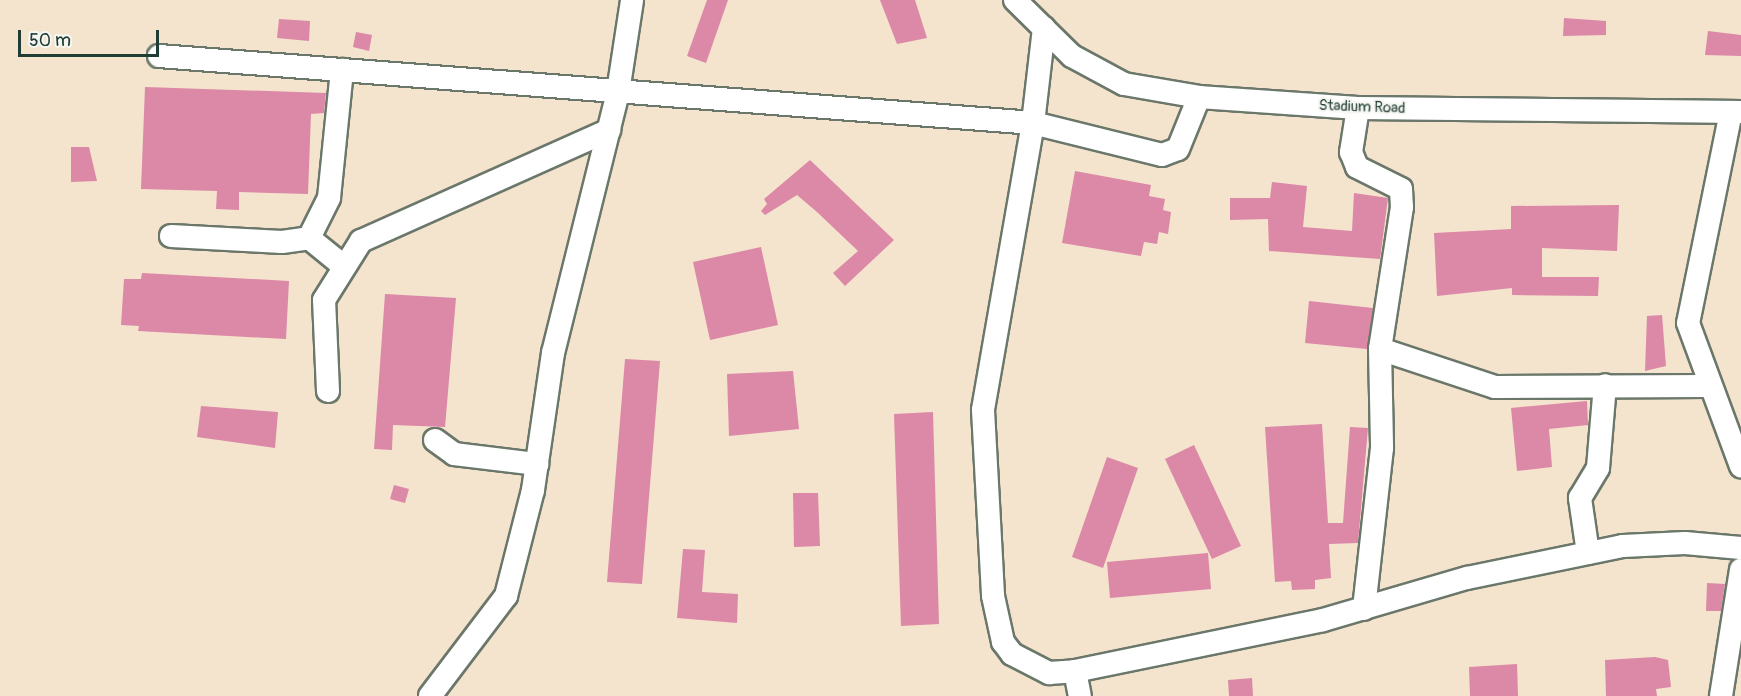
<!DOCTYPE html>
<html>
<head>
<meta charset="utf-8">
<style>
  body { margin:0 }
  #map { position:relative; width:1741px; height:696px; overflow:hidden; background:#f4e3cd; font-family:Pangolin,sans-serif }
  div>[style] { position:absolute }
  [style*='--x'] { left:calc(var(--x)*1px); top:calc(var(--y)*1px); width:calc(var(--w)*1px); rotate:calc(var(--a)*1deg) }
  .building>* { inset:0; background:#dc88a7 }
  .roads { filter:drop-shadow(2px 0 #6a776a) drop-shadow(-2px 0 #6a776a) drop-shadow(0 2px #6a776a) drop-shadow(0 -2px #6a776a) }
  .minor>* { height:22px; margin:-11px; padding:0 11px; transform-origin:11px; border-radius:11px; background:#fff }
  span { translate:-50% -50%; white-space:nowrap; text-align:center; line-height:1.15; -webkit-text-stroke:4.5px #f6f6f2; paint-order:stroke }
  .street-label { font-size:15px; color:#1f3d34 }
  .scale { position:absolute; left:18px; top:30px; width:141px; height:27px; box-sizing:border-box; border:3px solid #1f3d34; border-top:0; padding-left:8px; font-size:18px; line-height:21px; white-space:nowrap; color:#1f3d34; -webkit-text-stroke:4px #f6f6f2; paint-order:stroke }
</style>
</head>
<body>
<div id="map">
  <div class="building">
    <i style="clip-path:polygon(707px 0,728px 0,706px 63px,687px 56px)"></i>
    <i style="clip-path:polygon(880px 0,915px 0,927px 38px,897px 44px)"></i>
    <i style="clip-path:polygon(1564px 18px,1606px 21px,1606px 35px,1563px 36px)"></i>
    <i style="clip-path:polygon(279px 19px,310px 21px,309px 41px,277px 38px)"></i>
    <i style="clip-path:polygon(1708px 31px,1741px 35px,1741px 56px,1705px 55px)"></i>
    <i style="clip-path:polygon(356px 32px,372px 35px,369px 51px,353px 47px)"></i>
    <i style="clip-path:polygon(145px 87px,326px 93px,324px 113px,311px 114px,308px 194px,239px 192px,239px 210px,216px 209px,217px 191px,141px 189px)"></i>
    <i style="clip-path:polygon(71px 147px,89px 147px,97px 181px,71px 182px)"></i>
    <i style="clip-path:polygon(810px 160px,894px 240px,845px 286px,833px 273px,858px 251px,817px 212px,797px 195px,765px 215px,761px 211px,767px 204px,764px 199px)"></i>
    <i style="clip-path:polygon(1075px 171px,1151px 185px,1149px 196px,1165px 199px,1163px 210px,1171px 212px,1168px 234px,1159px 232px,1157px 244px,1144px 242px,1141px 256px,1062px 243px)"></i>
    <i style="clip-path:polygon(1272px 182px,1307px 186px,1303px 227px,1352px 231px,1354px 193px,1388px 198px,1380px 259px,1269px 251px,1268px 219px,1230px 220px,1230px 198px,1270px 198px)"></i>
    <i style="clip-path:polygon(1619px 205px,1617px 251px,1542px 248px,1542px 277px,1599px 277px,1598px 296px,1512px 295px,1512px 288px,1437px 296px,1434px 233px,1511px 229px,1511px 206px)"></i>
    <i style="clip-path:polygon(761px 247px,778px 325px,710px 340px,693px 262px)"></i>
    <i style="clip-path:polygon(142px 273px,289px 281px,286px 339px,138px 331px,139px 326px,121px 325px,124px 279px,141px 279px)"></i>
    <i style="clip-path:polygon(385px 294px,456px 298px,445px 427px,393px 425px,392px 450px,374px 449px)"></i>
    <i style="clip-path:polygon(1309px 301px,1373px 308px,1367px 349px,1305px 343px)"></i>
    <i style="clip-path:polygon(1662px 315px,1666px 366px,1645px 371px,1647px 316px)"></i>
    <i style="clip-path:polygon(625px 359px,660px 361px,642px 584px,607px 582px)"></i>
    <i style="clip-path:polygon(793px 371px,799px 429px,729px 436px,727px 374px)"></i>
    <i style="clip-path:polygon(1587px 401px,1588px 425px,1549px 429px,1552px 467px,1517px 471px,1511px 408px)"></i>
    <i style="clip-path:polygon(201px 406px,278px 412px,275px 448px,197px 437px)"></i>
    <i style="clip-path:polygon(933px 412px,939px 624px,901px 626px,894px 414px)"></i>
    <i style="clip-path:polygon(1322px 424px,1328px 523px,1343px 523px,1350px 427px,1368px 428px,1358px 543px,1329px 544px,1331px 578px,1315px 580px,1315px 589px,1292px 590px,1291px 581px,1275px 582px,1265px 427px)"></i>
    <i style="clip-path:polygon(1194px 445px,1241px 546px,1212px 559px,1165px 459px)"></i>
    <i style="clip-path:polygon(1107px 457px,1138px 468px,1103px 568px,1072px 557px)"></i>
    <i style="clip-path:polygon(394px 485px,409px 489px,405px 503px,390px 499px)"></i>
    <i style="clip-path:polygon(793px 493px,818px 493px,820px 546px,794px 547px)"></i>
    <i style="clip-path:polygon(683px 549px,705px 550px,702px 592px,738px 594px,737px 623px,677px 618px)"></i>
    <i style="clip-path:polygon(1208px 553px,1211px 589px,1110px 598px,1107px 562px)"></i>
    <i style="clip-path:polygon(1707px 583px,1725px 584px,1721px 611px,1706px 611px)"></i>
    <i style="clip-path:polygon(1655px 657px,1668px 660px,1671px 687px,1656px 689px,1657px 696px,1606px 696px,1605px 660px)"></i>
    <i style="clip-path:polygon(1517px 664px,1518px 696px,1470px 696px,1469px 667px)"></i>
    <i style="clip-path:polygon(1252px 678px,1253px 696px,1229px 696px,1228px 680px)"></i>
  </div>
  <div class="roads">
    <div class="minor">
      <i style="--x:1015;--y:0;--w:80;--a:44.5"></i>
      <i style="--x:1072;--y:56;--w:59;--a:28.3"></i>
      <i style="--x:1124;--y:84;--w:76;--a:9.8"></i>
      <i style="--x:1199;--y:97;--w:159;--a:4"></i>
      <i style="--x:1358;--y:108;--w:383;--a:0.6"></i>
      <i style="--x:1044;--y:28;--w:96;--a:96.6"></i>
      <i style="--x:1033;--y:123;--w:291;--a:99.9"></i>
      <i style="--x:983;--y:410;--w:186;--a:86.9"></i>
      <i style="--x:993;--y:596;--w:47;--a:77.7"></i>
      <i style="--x:1003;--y:642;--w:15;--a:53"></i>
      <i style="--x:1012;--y:654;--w:42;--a:27.2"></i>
      <i style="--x:1049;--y:673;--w:26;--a:-4"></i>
      <i style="--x:1075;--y:671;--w:253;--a:-11.6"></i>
      <i style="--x:1323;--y:620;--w:150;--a:-16.3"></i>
      <i style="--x:1467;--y:578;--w:159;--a:-11.6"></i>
      <i style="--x:1623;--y:546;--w:62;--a:-2.8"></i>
      <i style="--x:1685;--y:543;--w:56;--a:5.1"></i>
      <i style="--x:159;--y:56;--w:877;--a:4.38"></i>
      <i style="--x:1033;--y:123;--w:133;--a:13.9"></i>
      <i style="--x:1162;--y:155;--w:17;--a:-21"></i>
      <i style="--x:1178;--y:149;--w:56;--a:-68"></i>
      <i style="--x:1358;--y:108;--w:45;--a:99"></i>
      <i style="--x:1351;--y:152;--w:16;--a:68"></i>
      <i style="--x:1357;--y:167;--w:49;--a:26.6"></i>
      <i style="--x:1401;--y:189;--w:18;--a:87"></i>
      <i style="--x:1402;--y:207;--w:144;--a:98.8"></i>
      <i style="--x:1380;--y:349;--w:99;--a:88.8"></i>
      <i style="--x:1382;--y:448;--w:162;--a:96.4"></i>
      <i style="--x:1731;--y:112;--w:215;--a:101.5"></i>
      <i style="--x:1688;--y:323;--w:153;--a:69.7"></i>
      <i style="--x:171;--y:236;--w:111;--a:3.1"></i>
      <i style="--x:282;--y:242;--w:27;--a:-8"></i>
      <i style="--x:309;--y:238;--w:45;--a:-63.4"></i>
      <i style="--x:329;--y:198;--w:129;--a:-84.2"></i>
      <i style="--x:309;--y:238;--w:41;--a:39.1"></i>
      <i style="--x:1380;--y:349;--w:121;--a:18.3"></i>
      <i style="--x:1495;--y:387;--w:212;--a:-0.3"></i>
      <i style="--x:328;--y:391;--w:91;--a:-92.5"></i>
      <i style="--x:324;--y:300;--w:70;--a:-57.9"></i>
      <i style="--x:361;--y:241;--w:272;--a:-24.1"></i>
      <i style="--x:435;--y:440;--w:24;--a:36"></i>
      <i style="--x:454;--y:454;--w:84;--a:6.9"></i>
      <i style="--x:1588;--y:553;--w:56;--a:-98.3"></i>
      <i style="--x:1580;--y:498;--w:35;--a:-59"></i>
      <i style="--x:1598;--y:468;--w:83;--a:-85.2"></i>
      <i style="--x:1075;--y:671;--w:25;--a:79"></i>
      <i style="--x:430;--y:696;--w:126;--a:-52.8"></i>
      <i style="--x:506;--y:596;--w:109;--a:-75.7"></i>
      <i style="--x:533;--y:490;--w:138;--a:-81.7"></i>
      <i style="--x:553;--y:353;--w:269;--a:-76"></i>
      <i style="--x:618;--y:92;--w:93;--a:-81.3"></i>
      <i style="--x:1721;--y:696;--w:128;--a:-81"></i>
    </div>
  </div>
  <div class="street-label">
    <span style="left:1362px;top:107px;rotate:2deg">Stadium Road</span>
  </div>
  <div class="scale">50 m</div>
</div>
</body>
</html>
